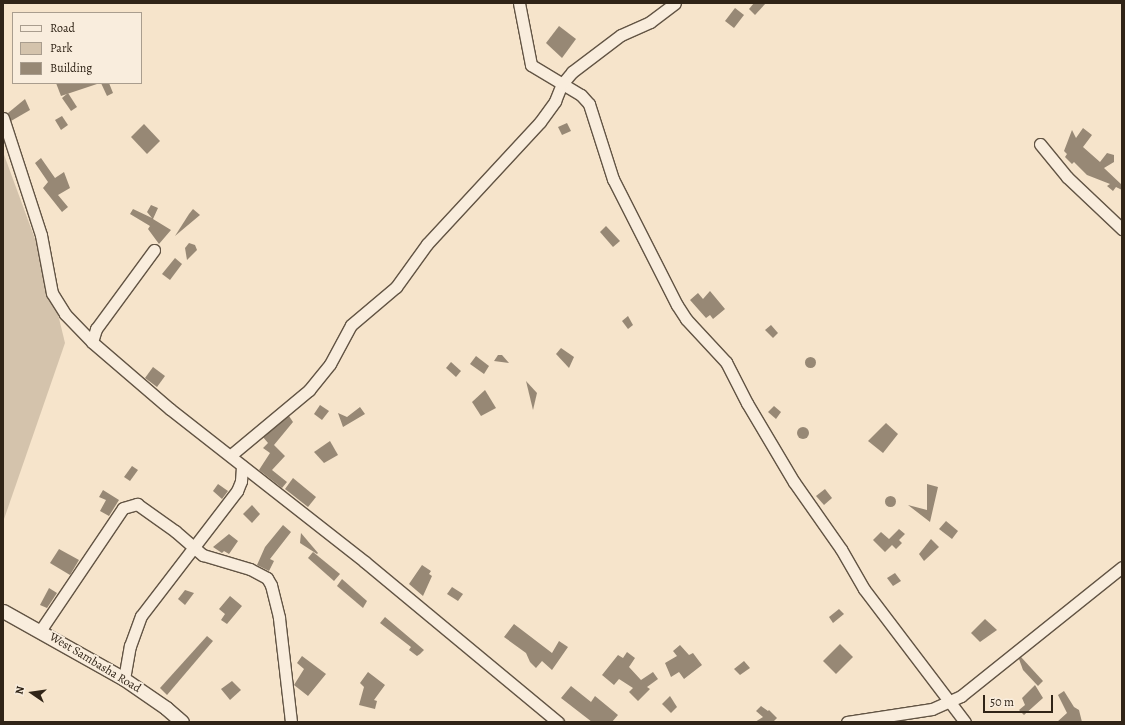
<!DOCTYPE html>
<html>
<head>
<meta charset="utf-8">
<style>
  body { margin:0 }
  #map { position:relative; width:1125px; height:725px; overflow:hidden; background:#f6e4cb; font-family:Alegreya,serif }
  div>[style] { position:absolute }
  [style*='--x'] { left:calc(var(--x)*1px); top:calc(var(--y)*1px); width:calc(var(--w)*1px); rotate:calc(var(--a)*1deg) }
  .green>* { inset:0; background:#d4c3ac }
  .building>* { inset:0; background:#978875 }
  .round { border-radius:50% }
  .roads { filter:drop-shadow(1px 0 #625444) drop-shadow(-1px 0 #625444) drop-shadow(0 1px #625444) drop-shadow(0 -1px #625444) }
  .minor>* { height:11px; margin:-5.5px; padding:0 5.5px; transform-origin:5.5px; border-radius:5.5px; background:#f9eddd }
  .tertiary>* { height:13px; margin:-6.5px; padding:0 6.5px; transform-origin:6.5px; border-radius:6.5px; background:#f9eddd }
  span { translate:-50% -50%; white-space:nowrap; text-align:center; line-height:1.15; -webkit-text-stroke:4px #f9eddd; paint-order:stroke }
  .street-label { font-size:12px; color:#302417 }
  .frame { position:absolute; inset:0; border:4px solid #302417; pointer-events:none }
  .legend { position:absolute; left:12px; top:12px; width:130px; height:72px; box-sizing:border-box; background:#f9eddd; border:1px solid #a99d8e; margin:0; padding:5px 7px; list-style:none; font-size:12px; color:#302417 }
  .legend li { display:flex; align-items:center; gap:8px; height:20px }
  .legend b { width:20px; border:1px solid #a99d8e }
  .north { position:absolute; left:12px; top:673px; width:40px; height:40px; -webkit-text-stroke:3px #f9eddd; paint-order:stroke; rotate:283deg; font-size:11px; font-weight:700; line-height:16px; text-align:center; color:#302417 }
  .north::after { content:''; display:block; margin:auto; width:14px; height:18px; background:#302417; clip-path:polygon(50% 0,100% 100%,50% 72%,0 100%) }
  .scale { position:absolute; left:983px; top:695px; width:70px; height:18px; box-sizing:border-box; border:2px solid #302417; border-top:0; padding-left:5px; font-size:12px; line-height:14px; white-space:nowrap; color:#302417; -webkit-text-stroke:3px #f9eddd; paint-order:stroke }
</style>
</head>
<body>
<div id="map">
  <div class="green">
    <i style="clip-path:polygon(3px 152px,49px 277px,65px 343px,3px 522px)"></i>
  </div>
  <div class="building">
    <i style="clip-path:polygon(754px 3px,766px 3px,755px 15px,749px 9px)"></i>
    <i style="clip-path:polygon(735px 8px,744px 15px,734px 28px,725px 21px)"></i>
    <i style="clip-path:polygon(559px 26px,576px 39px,562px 58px,546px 43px)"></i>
    <i style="clip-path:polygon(56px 83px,96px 83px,97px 84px,61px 96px)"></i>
    <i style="clip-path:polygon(101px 83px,109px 83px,113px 93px,107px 96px)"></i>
    <i style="clip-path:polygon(68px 93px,77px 107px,71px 111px,62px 98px)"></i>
    <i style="clip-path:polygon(25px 99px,30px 110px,11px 121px,8px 113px)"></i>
    <i style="clip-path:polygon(62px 116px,68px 125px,61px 130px,55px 120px)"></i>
    <i style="clip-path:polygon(567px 123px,571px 131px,562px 135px,558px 127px)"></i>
    <i style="clip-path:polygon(144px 124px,160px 141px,147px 154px,131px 137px)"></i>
    <i style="clip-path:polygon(1083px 128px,1092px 135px,1083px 147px,1100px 162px,1107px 153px,1114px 155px,1114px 162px,1104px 168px,1122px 185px,1122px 190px,1116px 187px,1113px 191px,1107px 186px,1110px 184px,1087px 175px,1074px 162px,1072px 164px,1065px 157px,1067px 154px,1064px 151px,1072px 130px,1076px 138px)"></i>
    <i style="clip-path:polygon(41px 158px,55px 178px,64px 172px,70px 188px,58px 195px,68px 207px,62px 212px,43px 188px,48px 182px,35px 163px)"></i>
    <i style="clip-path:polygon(151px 205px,158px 208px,153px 219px,171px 230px,159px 244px,148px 229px,150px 226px,130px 214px,133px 209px,152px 218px,147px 212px)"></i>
    <i style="clip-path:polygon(193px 209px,200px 215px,175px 236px,189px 214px)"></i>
    <i style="clip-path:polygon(606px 226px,620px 241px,613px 247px,600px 232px)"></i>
    <i style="clip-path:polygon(189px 243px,195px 245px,197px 250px,187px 260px,185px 248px)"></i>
    <i style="clip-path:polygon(175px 258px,182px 264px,170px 280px,162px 274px)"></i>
    <i style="clip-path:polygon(710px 291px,725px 309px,713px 319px,710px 315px,706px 318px,690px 300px,698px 293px,703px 299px)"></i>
    <i style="clip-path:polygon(628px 316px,633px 325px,628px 329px,622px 321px)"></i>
    <i style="clip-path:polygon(771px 325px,778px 333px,773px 338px,765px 330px)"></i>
    <i style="clip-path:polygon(561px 348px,574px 357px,569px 368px,556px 354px)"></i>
    <i style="clip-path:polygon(498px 355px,502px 355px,509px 363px,494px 361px)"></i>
    <i style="clip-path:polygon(476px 356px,489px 366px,484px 374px,470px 364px)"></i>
    <i class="round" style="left:804.5px;top:356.5px;width:11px;height:11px"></i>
    <i style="clip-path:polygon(451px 362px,461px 371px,456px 377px,446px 368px)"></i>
    <i style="clip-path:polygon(153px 367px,165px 376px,157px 387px,145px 378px)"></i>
    <i style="clip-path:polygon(526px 381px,537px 393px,533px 410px)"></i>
    <i style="clip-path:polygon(485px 390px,496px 408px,481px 416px,472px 402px)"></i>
    <i style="clip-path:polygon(320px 405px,329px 411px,322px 420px,314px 414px)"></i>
    <i style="clip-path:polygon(774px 406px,781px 412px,776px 419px,768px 412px)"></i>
    <i style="clip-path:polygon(360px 407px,365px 414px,343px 427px,338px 413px,347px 417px)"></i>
    <i style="clip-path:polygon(289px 416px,293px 422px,274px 445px,285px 456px,272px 470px,287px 482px,282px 488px,259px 470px,270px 453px,263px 448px,268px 443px,263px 437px)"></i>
    <i style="clip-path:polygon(886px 423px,898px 434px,883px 453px,868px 441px)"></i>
    <i class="round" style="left:797px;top:427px;width:12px;height:12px"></i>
    <i style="clip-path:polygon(330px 441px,338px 455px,324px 463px,314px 452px)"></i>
    <i style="clip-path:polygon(132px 466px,138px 470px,130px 481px,124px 477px)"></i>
    <i style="clip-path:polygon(293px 478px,316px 497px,308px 507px,285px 489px)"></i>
    <i style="clip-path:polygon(218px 484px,228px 491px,222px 499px,213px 491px)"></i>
    <i style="clip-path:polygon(927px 484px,938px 487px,930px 522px,908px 505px,927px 510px)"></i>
    <i style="clip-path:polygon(825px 489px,832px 498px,824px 505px,816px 496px)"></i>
    <i style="clip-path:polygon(103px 490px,119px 500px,109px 516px,100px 511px,106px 500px,99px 497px)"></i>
    <i class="round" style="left:884.5px;top:495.5px;width:11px;height:11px"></i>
    <i style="clip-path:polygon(252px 505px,260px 514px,252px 523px,243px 514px)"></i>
    <i style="clip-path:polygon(946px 521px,958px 531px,952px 539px,939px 529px)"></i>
    <i style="clip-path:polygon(283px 525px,291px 532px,270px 559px,274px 561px,269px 571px,257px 565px,265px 547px)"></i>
    <i style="clip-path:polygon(899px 529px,905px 534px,899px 540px,902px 543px,896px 549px,892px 545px,885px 552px,873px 540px,881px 532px,889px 539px)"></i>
    <i style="clip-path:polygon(301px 533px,318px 553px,317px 554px,300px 543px)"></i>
    <i style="clip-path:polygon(229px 534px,238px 541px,229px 554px,224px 551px,222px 553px,213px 547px)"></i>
    <i style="clip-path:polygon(931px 539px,939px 547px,924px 561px,919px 554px)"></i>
    <i style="clip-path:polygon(59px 549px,79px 560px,70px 575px,50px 563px)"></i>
    <i style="clip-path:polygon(313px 552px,340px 574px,334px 581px,308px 558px)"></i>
    <i style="clip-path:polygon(422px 565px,431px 571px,429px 574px,432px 576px,423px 596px,409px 584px)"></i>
    <i style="clip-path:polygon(895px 573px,901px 581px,893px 586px,887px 578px)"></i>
    <i style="clip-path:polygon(342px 579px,367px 601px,363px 608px,337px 586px)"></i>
    <i style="clip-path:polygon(452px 587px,463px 594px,458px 601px,447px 594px)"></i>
    <i style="clip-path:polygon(49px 588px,57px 593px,47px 608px,40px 605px)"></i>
    <i style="clip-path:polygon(185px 590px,194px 593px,185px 605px,178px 599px)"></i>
    <i style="clip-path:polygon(230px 596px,242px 606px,227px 624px,221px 620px,225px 614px,219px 609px)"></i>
    <i style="clip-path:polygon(839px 609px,844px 614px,833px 623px,829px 617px)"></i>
    <i style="clip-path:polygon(385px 617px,424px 650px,420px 654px,417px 656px,409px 650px,411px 647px,380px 623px)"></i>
    <i style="clip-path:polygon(985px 619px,997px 630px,980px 642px,971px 633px)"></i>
    <i style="clip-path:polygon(514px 624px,552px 653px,559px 641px,568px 647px,552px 670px,542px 661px,536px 668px,530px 662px,526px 653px,504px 637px)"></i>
    <i style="clip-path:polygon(207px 636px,213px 641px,167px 695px,160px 688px)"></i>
    <i style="clip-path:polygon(840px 644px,853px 657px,836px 674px,823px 661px)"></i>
    <i style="clip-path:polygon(680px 645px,689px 655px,693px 653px,702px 665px,684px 679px,679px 672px,671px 677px,665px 663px,677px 656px,673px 651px)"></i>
    <i style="clip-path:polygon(627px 652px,635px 658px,629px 667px,641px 680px,653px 672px,658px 679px,647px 687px,650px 689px,638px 701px,629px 692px,633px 688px,619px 679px,614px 685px,602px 675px,618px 655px,623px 658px)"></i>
    <i style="clip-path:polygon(302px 656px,326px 674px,308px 696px,294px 685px,304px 669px,297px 663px)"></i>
    <i style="clip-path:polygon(1021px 657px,1043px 681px,1038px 686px,1023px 670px,1019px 659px)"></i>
    <i style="clip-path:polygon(744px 661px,750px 668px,740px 675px,734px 669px)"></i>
    <i style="clip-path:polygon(368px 672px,385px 685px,374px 700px,377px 701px,375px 709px,359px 705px,364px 687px,360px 683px)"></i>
    <i style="clip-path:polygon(232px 681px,241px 690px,230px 700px,221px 689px)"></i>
    <i style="clip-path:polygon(1035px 685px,1043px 698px,1024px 715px,1019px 710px,1025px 705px,1022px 698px)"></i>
    <i style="clip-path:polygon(571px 686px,591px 702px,595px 696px,618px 715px,612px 722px,592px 722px,561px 698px)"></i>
    <i style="clip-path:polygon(1064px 691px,1074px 707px,1079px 710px,1082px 722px,1057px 722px,1067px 713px,1058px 695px)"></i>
    <i style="clip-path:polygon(670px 696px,677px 707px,671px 713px,662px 704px)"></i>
    <i style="clip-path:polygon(761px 706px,768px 711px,769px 710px,777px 718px,773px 722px,755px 722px,763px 717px,756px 711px)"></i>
  </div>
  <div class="roads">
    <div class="minor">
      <i style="--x:519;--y:3;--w:63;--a:79"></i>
      <i style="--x:531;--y:65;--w:58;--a:31"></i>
      <i style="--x:581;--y:95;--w:12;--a:48"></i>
      <i style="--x:589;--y:104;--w:79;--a:72.3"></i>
      <i style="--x:613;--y:179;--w:141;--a:63.1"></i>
      <i style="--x:677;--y:305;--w:17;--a:57"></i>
      <i style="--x:686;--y:319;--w:59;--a:47.1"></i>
      <i style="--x:726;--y:362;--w:46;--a:62.9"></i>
      <i style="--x:747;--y:403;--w:92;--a:59.3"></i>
      <i style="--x:794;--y:482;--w:82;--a:55"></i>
      <i style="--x:841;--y:549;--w:46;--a:60.1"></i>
      <i style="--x:864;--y:589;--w:167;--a:52.8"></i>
      <i style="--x:3;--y:118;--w:123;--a:72"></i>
      <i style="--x:41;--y:235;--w:59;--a:79.3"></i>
      <i style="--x:52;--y:293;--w:25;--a:58"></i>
      <i style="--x:65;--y:314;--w:39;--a:46"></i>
      <i style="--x:92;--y:342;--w:103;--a:40.7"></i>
      <i style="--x:170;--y:409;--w:248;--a:38.1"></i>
      <i style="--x:365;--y:562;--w:251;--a:39.7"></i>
      <i style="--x:1040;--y:144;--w:43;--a:50.7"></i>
      <i style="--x:1067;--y:177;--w:76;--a:43.4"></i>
      <i style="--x:92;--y:342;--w:14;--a:-73"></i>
      <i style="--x:96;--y:329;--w:98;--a:-53.7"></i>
      <i style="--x:231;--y:455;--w:102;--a:-39.8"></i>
      <i style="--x:309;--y:390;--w:33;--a:-51"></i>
      <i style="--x:330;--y:364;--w:44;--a:-61.7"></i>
      <i style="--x:351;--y:325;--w:59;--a:-40.2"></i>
      <i style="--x:396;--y:287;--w:53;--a:-54.2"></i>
      <i style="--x:427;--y:244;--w:166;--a:-47.2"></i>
      <i style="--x:540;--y:122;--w:26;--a:-54"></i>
      <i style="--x:555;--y:101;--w:18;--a:-68"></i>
      <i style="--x:562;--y:84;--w:16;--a:-50"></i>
      <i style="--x:572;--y:72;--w:61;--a:-37.1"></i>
      <i style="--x:621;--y:35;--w:32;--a:-24"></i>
      <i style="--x:650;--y:22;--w:31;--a:-37"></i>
      <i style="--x:40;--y:631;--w:148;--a:-56"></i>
      <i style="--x:123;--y:508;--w:15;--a:-16"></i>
      <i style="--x:137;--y:504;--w:47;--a:35.4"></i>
      <i style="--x:175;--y:531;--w:37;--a:41"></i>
      <i style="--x:203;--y:555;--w:49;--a:16.6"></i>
      <i style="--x:250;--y:569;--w:19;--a:28"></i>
      <i style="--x:267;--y:578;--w:8;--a:60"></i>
      <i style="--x:271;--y:585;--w:34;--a:76"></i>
      <i style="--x:279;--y:618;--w:105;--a:83.4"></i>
      <i style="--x:124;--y:679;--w:34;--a:-80"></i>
      <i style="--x:130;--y:646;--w:32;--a:-70"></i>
      <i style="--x:141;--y:616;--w:158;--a:-52.5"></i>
      <i style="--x:237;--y:491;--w:11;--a:-68"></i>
      <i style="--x:241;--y:481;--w:15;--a:-86"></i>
      <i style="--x:847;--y:722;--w:86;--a:-8.7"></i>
      <i style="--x:932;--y:709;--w:32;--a:-24"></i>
      <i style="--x:961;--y:696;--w:206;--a:-38.7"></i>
    </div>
    <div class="tertiary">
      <i style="--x:3;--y:611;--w:139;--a:29.3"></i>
      <i style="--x:124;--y:679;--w:51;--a:34.6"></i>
      <i style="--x:166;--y:708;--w:21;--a:41"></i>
    </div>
  </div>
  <div class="street-label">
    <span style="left:95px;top:663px;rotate:31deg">West Sambasha Road</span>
  </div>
  <div class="frame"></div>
  <ul class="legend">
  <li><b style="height:5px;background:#f9eddd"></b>Road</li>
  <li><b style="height:11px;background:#d4c3ac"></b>Park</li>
  <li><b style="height:11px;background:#978875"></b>Building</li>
  </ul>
  <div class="north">N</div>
  <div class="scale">50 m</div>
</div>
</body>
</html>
